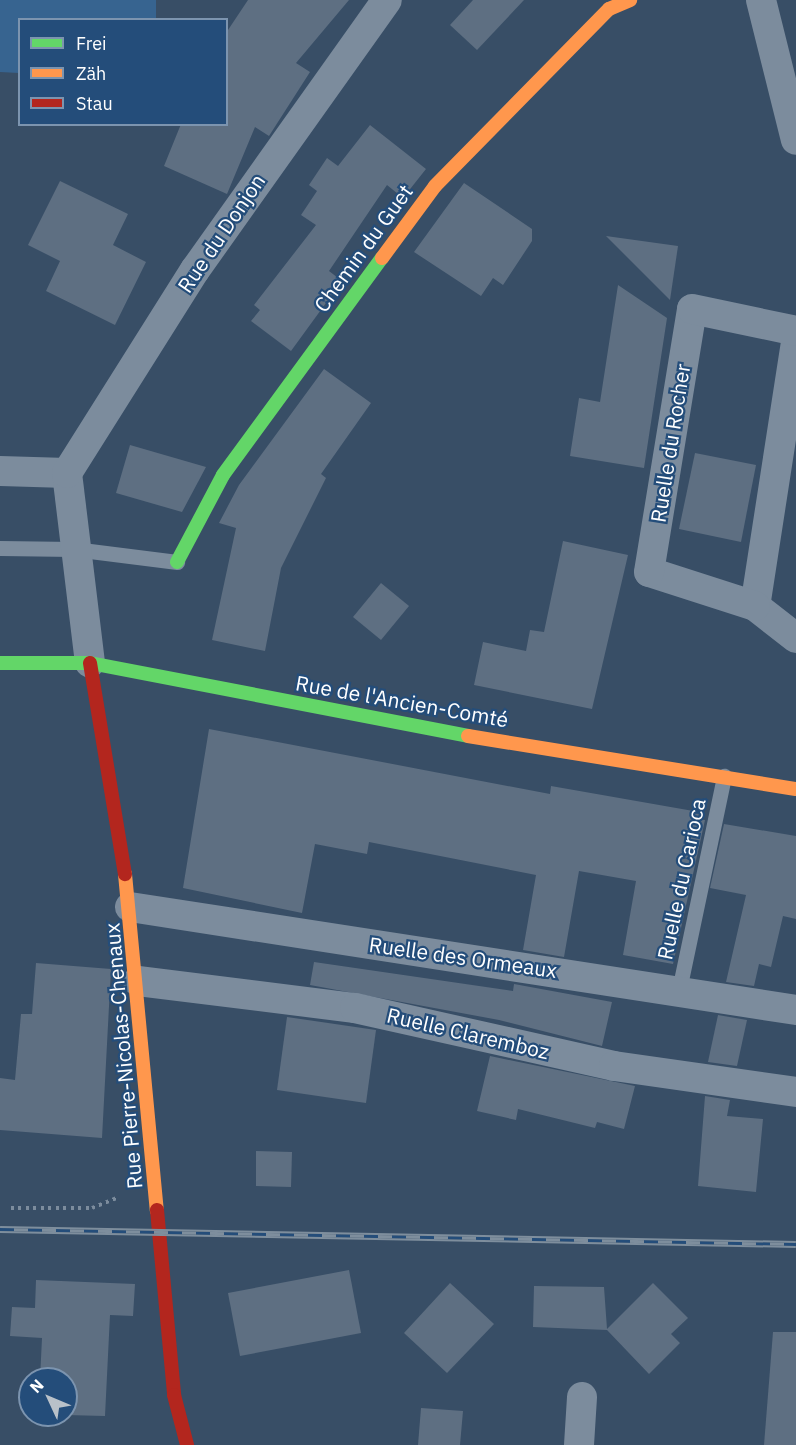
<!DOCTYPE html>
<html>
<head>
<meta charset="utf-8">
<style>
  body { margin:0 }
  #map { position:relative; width:796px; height:1445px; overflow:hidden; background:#384e66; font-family:"IBM Plex Sans",sans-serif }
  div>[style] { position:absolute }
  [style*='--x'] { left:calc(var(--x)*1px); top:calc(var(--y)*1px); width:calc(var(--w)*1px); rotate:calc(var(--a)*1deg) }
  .green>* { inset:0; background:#376490 }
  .building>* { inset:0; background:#5e6f82 }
  .path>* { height:4px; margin-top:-2px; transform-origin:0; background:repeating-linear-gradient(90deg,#7c8c9d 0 3px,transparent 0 7.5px) }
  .lane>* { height:15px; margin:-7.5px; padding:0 7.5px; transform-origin:7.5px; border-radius:7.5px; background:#7c8c9d }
  .street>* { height:30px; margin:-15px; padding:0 15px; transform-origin:15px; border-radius:15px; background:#7c8c9d }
  .fast>* { height:14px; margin:-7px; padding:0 7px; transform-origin:7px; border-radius:7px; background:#63d668 }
  .slow>* { height:14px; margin:-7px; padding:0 7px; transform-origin:7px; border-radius:7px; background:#ff974d }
  .jam>* { height:14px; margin:-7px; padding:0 7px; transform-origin:7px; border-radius:7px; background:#b3261e }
  .rail>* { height:7px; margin-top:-3.5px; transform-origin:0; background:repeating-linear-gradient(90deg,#244d7a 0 14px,#7e8e9d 0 28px); box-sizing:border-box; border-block:2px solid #7e8e9d }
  span { translate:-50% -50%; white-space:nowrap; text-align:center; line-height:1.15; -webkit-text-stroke:4.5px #244d7a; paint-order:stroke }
  .street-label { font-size:21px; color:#fff }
  .legend { position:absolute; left:18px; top:18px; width:210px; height:108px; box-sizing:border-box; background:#244d7a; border:2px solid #7c94af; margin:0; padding:8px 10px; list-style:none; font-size:18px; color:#fff }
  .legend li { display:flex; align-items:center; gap:12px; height:30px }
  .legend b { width:30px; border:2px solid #7c94af }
  .north { position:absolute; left:18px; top:1367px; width:60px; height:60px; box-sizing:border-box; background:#244d7a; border:2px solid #7c94af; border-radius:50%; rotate:314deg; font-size:16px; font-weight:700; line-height:24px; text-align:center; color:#fff }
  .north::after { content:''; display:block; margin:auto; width:21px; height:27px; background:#b9c1c9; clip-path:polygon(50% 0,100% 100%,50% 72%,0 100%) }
</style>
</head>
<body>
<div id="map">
  <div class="green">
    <i style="clip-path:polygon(0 0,156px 0,156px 19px,20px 20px,19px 73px,0 72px)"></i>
  </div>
  <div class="building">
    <i style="clip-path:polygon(248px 0,349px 0,296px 63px,310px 72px,269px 136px,255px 127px,227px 194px,164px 166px,181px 124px,226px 124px,226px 33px)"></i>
    <i style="clip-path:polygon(473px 0,524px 0,477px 50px,450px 25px)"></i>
    <i style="clip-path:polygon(370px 125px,426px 169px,403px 198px,387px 185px,329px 271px,342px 281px,291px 351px,251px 321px,260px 310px,254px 305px,316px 225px,301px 215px,317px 191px,309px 185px,327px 158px,338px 166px)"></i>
    <i style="clip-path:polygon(60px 181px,128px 214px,113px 245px,146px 262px,115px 325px,46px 291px,60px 261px,28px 245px)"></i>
    <i style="clip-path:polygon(464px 183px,532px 229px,532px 241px,503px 285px,493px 278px,481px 296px,414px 252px)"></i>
    <i style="clip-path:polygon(606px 236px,678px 246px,670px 300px)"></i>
    <i style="clip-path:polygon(618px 285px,667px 318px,644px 468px,570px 456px,579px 398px,600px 402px)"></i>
    <i style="clip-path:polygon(324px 369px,371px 403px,321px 474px,326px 478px,281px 568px,265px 651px,212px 640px,236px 528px,219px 523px,239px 485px)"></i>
    <i style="clip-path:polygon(130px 445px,206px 467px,182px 512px,116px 493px)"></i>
    <i style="clip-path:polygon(695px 453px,756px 465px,741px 542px,679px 529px)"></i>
    <i style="clip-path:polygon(563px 541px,628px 555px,592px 709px,474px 685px,483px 642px,526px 651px,530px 630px,544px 632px)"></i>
    <i style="clip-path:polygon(381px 583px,409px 606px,381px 640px,353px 617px)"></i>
    <i style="clip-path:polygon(209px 729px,550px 794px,551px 786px,699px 812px,698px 819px,705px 820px,673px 964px,623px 955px,636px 881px,579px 871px,564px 957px,523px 950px,536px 875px,369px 842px,367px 854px,315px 844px,302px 913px,183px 888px)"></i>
    <i style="clip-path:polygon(724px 824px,796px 836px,796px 919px,783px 916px,771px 967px,759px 964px,754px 986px,726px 982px,746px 895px,710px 888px)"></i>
    <i style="clip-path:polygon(314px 962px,513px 991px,514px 984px,612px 1002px,602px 1046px,499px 1020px,310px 985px)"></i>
    <i style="clip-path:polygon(36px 963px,111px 969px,102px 1138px,0 1130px,0 1078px,15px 1080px,21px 1014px,32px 1014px)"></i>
    <i style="clip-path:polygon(718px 1015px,747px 1020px,737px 1066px,708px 1062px)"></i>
    <i style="clip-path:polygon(287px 1017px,376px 1030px,366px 1103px,277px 1090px)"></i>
    <i style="clip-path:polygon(490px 1056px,635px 1086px,624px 1129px,597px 1122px,595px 1128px,518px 1109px,516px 1120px,477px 1111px)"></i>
    <i style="clip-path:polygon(705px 1096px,730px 1100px,727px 1116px,763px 1119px,756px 1192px,698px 1186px)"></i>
    <i style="clip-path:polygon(256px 1151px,292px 1152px,291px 1187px,256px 1186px)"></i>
    <i style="clip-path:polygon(349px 1270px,361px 1333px,240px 1356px,228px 1293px)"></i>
    <i style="clip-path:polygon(36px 1280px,135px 1284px,133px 1316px,110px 1315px,105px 1416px,66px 1415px,66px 1379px,40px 1379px,42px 1338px,10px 1336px,12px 1307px,35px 1308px)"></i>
    <i style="clip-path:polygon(450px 1283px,494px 1324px,447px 1373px,404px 1333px)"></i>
    <i style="clip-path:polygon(653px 1283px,688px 1318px,671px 1334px,680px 1343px,649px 1374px,607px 1330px,533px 1327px,534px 1286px,604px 1287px,607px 1329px)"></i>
    <i style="clip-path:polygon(773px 1332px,796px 1332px,796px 1445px,764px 1445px)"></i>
    <i style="clip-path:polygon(421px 1408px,463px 1411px,460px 1445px,418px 1445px)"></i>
  </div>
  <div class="path">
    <i style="--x:11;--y:1208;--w:81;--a:0"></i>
    <i style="--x:92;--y:1208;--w:29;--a:-22"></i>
  </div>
  <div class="lane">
    <i style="--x:0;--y:548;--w:74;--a:0.8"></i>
    <i style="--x:74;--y:549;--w:104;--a:7.2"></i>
    <i style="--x:679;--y:990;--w:219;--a:-78.1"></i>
  </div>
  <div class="street">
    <i style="--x:761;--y:0;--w:144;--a:76"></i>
    <i style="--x:796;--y:342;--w:267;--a:98.8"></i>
    <i style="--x:755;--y:606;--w:52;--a:38"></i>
    <i style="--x:0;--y:471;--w:67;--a:1.7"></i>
    <i style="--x:67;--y:473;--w:191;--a:83.1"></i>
    <i style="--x:67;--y:473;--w:240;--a:-57.8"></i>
    <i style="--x:195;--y:270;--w:331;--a:-54.6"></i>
    <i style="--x:755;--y:606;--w:111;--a:-162.2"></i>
    <i style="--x:649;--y:572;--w:266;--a:-80.7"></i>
    <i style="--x:692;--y:309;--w:106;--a:11.9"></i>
    <i style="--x:130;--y:907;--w:674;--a:8.79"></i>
    <i style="--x:138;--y:981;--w:219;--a:7.1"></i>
    <i style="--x:355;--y:1008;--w:265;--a:12.6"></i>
    <i style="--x:614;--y:1066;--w:184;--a:8.1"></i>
    <i style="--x:579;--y:1445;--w:48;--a:-86.4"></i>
  </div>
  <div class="fast">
    <i style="--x:177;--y:562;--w:98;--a:-62.1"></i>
    <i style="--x:223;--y:475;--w:269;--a:-53.8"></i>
    <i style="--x:0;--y:663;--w:90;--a:0"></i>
    <i style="--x:90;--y:663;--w:385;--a:10.9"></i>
  </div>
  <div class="slow">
    <i style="--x:382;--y:258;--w:89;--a:-53.6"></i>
    <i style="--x:435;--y:186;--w:248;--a:-45.5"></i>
    <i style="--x:609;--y:9;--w:23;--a:-23"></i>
    <i style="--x:468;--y:736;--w:332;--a:9.2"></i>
    <i style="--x:125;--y:874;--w:338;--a:84.6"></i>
  </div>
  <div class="jam">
    <i style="--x:90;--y:663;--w:214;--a:80.6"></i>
    <i style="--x:157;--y:1210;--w:186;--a:84.7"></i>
    <i style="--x:174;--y:1395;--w:52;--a:75.4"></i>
  </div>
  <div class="rail">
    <i style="--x:0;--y:1229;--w:796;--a:1.08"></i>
  </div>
  <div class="street-label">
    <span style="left:221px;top:233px;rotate:-56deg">Rue du Donjon</span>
    <span style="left:363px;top:248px;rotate:-54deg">Chemin du Guet</span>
    <span style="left:670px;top:443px;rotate:-81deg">Ruelle du Rocher</span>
    <span style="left:402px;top:701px;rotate:10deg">Rue de l'Ancien-Comté</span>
    <span style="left:681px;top:879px;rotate:-78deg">Ruelle du Carioca</span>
    <span style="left:463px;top:957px;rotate:8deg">Ruelle des Ormeaux</span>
    <span style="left:468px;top:1033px;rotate:13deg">Ruelle Claremboz</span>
    <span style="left:123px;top:1056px;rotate:-95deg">Rue Pierre-Nicolas-Chenaux</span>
  </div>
  <ul class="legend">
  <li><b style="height:8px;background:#63d668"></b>Frei</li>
  <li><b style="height:8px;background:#ff974d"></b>Zäh</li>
  <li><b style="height:8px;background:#b3261e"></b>Stau</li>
  </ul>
  <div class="north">N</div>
</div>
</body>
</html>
